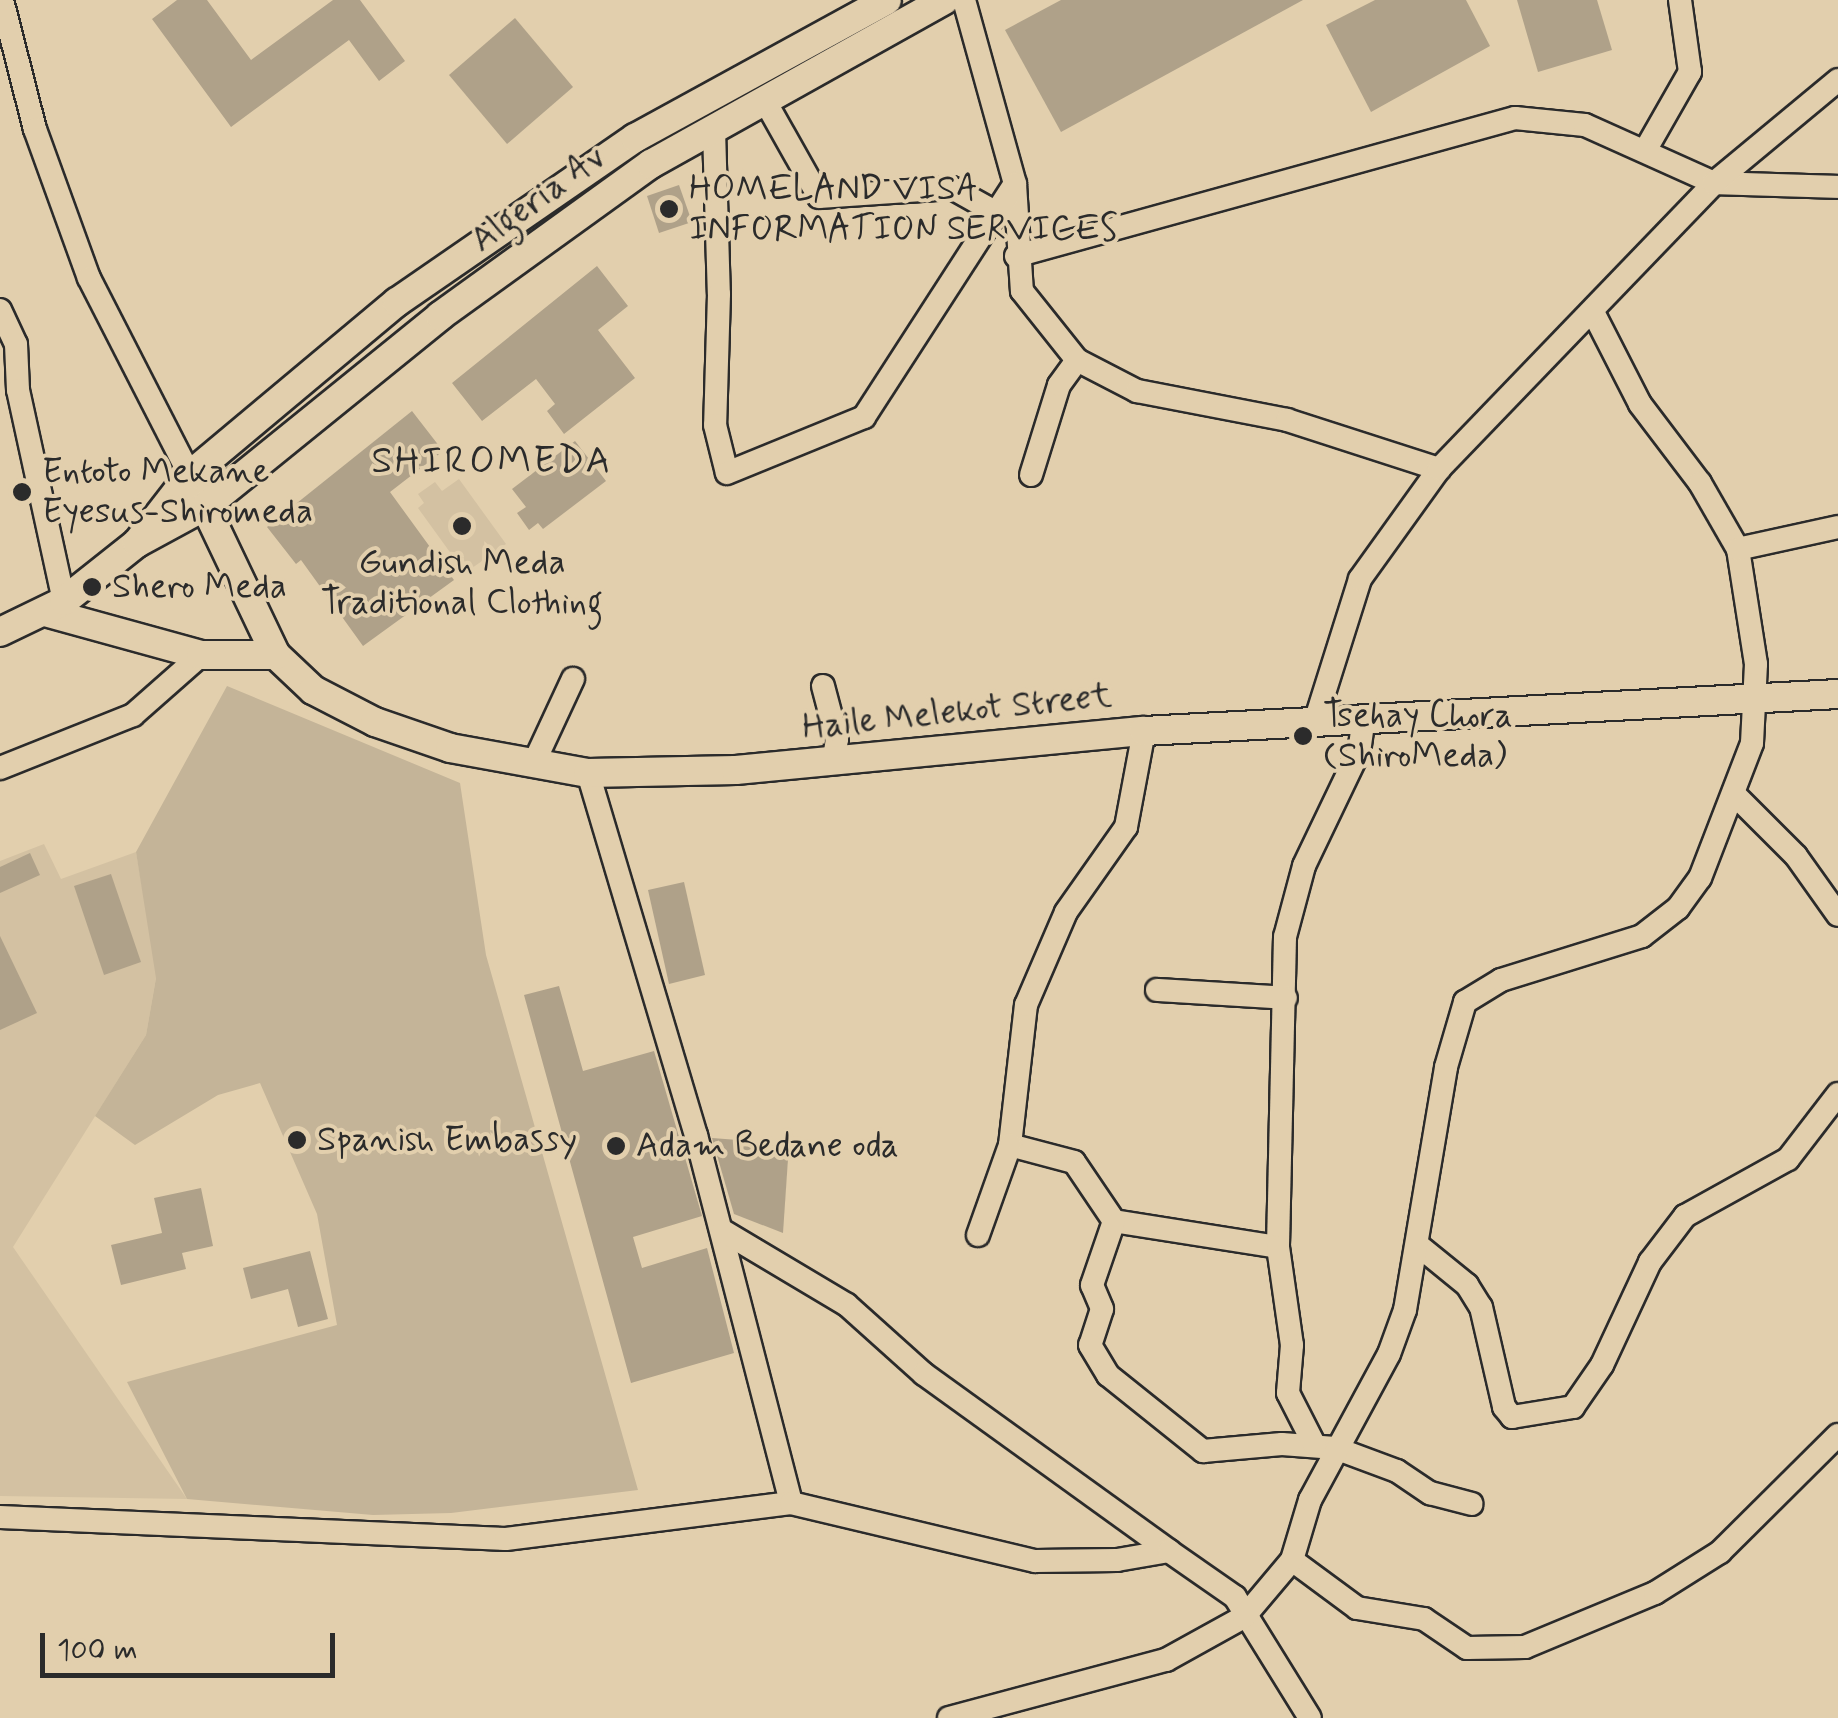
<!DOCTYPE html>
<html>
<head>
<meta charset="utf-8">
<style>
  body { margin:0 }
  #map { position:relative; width:1838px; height:1718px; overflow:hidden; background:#e2cfad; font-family:Mynerve,sans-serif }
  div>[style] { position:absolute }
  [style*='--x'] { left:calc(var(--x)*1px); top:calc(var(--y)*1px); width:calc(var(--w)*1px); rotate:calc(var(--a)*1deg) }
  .built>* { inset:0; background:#d3c1a2 }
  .green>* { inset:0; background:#c4b498 }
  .building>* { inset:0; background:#afa189 }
  .roads { filter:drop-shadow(2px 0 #2b2b2b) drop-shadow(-2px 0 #2b2b2b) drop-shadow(0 2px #2b2b2b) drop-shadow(0 -2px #2b2b2b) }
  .minor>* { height:22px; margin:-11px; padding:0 11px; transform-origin:11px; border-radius:11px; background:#e2cfad }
  .major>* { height:28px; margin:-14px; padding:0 14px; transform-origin:14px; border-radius:14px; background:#e2cfad }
  .dots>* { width:28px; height:28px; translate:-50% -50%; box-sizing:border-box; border:5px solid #e2cfad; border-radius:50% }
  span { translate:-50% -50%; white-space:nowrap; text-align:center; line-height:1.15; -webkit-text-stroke:8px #e2cfad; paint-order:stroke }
  .poi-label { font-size:35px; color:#2b2b2b }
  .left { translate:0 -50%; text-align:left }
  .street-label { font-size:35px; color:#2b2b2b }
  .neighbourhood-label { font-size:38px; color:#2b2b2b; letter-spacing:2.5px }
  .scale { position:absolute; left:40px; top:1633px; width:295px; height:45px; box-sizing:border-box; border:5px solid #2b2b2b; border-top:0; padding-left:12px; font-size:30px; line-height:35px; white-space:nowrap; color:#2b2b2b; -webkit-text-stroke:8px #e2cfad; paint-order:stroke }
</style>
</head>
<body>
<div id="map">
  <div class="built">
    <i style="clip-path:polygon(459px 479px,506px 544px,465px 573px,418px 508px,424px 503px,418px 494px,435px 482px,442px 491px)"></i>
    <i style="clip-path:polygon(44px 844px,61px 879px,136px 852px,157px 972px,146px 1035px,13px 1247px,187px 1499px,0 1496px,0 861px)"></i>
  </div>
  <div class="green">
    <i style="clip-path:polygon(227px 686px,460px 783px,486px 955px,638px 1490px,451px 1513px,373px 1515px,187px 1499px,127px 1382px,337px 1325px,317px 1214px,260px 1083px,218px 1095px,135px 1145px,95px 1116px,146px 1035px,156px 978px,136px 852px)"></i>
  </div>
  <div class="building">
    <i style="clip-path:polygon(177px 0,207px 0,251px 60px,333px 0,360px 0,405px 61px,379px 81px,349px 40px,231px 127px,152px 19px)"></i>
    <i style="clip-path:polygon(1061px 0,1303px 0,1061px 132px,1005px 30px)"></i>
    <i style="clip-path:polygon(1375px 0,1466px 0,1490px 46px,1371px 112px,1326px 25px)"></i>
    <i style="clip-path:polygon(1517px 0,1597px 0,1612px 50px,1538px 72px)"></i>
    <i style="clip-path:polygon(515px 18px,573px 87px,507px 144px,449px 75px)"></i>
    <i style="clip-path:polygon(679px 185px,692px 222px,659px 233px,647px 196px)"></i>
    <i style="clip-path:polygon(597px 266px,628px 306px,598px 330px,635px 378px,564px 434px,547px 411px,555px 404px,536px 379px,482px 421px,452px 383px)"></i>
    <i style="clip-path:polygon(412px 411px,443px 451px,390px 492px,454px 580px,363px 646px,301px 560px,296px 564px,267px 527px)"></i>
    <i style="clip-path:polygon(575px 441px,606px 481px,543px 529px,538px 523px,529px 530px,517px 513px,526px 507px,512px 489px)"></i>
    <i style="clip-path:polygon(30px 853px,40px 875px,0 893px,0 867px)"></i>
    <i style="clip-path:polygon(111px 874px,141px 962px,104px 975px,74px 886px)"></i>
    <i style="clip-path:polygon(684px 882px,705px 975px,669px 984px,648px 890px)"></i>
    <i style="clip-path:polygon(0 936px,37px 1013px,0 1030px)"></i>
    <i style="clip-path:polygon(559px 986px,583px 1071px,654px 1051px,702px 1216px,633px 1237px,642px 1268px,707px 1248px,734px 1353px,631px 1383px,524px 995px)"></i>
    <i style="clip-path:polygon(712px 1138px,789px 1144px,783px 1233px,734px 1214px)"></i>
    <i style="clip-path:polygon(201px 1188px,213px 1246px,182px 1253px,186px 1269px,121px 1285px,111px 1245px,162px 1233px,154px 1198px)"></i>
    <i style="clip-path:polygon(310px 1251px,328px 1319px,298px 1327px,288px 1289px,251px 1299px,243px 1268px)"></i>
  </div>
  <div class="roads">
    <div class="minor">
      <i style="--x:2;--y:0;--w:133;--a:75.7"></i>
      <i style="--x:35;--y:129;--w:158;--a:70.1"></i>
      <i style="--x:89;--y:278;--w:221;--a:62.9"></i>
      <i style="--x:964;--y:0;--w:191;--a:74.5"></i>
      <i style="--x:1015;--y:184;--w:107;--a:86.3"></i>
      <i style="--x:1022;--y:291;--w:88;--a:51.4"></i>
      <i style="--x:1077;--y:360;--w:68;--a:27.3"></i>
      <i style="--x:1137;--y:391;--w:153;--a:10.9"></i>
      <i style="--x:1287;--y:420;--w:160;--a:17.9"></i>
      <i style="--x:765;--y:101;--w:110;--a:60.6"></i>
      <i style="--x:819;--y:197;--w:133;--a:-3.9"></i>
      <i style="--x:952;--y:188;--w:49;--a:29.2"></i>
      <i style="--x:714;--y:130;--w:164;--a:88.3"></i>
      <i style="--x:719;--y:294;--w:131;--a:91.7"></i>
      <i style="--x:715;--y:425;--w:49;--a:76"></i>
      <i style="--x:727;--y:473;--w:148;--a:-22.2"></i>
      <i style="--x:864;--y:417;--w:278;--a:-57.1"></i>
      <i style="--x:1646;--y:149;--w:89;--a:-60.3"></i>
      <i style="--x:1690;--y:72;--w:73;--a:-97.9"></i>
      <i style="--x:1016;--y:256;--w:518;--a:-15.46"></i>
      <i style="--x:1515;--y:118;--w:70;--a:5.7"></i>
      <i style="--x:1585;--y:125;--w:141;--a:24.2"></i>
      <i style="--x:1714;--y:183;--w:124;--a:1.8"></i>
      <i style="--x:0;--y:310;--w:38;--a:65"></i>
      <i style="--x:16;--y:344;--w:46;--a:87.5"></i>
      <i style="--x:18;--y:390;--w:216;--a:77.7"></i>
      <i style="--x:1593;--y:312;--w:103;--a:62.9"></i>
      <i style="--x:1640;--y:404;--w:99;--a:52.8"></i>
      <i style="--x:1700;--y:483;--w:76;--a:60.1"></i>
      <i style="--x:1031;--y:475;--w:94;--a:-72.7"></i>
      <i style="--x:1059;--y:385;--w:31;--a:-54"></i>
      <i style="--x:823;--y:686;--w:55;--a:75.2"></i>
      <i style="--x:837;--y:739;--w:24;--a:99"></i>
      <i style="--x:1363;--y:724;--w:27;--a:98"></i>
      <i style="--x:1359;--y:751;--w:127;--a:115.6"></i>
      <i style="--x:1304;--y:866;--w:73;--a:105"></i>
      <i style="--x:1285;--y:937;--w:310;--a:91.3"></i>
      <i style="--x:1278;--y:1247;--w:166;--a:-171"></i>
      <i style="--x:1114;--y:1221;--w:68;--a:109"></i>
      <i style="--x:1092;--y:1285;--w:26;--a:67"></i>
      <i style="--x:1102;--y:1309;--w:38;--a:108"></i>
      <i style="--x:1090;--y:1345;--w:35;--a:59"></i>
      <i style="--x:1108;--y:1375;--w:122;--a:38.7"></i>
      <i style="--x:1203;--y:1451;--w:79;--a:-5.1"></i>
      <i style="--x:1282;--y:1444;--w:53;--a:4.3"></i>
      <i style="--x:1335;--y:1448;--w:66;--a:20.4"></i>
      <i style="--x:1397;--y:1471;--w:40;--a:34"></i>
      <i style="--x:1430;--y:1493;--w:43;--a:14.7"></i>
      <i style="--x:1314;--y:725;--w:153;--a:-72.5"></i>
      <i style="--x:1360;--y:579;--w:135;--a:-54.3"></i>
      <i style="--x:1439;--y:469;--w:397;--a:-46.1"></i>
      <i style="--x:1714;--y:183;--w:161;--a:-39.7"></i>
      <i style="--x:533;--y:765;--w:95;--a:-65.1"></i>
      <i style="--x:0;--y:768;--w:143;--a:-21.7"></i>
      <i style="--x:133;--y:715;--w:91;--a:-41.4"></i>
      <i style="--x:588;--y:773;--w:378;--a:73.4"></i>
      <i style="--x:696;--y:1135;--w:380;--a:75.5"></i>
      <i style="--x:1735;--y:795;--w:86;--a:45"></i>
      <i style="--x:1796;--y:856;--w:72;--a:54.6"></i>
      <i style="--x:1157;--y:990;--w:129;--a:3.5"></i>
      <i style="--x:1114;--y:1221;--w:71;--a:-124.1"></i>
      <i style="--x:1074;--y:1162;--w:66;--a:-165.1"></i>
      <i style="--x:1010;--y:1145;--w:141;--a:-83.5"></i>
      <i style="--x:1026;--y:1005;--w:101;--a:-66.7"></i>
      <i style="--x:1066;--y:912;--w:104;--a:-54.8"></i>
      <i style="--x:1126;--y:827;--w:98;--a:-79.4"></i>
      <i style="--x:723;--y:1231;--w:144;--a:30.8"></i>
      <i style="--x:847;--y:1305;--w:103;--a:41.9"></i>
      <i style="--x:924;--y:1374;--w:302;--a:35.8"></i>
      <i style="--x:978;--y:1235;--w:96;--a:-70.4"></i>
      <i style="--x:1419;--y:1246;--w:62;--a:39.1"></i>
      <i style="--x:1467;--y:1285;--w:26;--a:58"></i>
      <i style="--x:1481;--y:1307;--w:103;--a:77"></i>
      <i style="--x:1504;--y:1407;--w:13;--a:51"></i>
      <i style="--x:1512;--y:1417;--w:62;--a:-9.3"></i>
      <i style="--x:1573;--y:1407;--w:51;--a:-55.4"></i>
      <i style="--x:1602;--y:1365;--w:114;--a:-65"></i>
      <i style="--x:1650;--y:1262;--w:58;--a:-52.7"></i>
      <i style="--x:1685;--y:1216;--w:118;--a:-29"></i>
      <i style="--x:1788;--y:1159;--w:82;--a:-52.4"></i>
      <i style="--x:1278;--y:1247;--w:99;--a:81.9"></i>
      <i style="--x:1292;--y:1345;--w:48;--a:94.8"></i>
      <i style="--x:1288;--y:1393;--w:59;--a:63"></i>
      <i style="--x:0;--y:1517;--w:506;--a:2.49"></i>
      <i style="--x:506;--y:1539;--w:287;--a:-7.2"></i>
      <i style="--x:791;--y:1503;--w:251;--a:13.4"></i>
      <i style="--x:1035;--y:1561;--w:82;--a:-0.7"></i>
      <i style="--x:1117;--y:1560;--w:53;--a:-9.8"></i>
      <i style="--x:1169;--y:1551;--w:80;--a:34.9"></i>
      <i style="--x:1235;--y:1597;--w:142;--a:58.2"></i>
      <i style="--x:1292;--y:1560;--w:81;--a:36.4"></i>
      <i style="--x:1357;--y:1608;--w:68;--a:9.3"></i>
      <i style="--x:1424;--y:1619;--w:52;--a:34"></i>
      <i style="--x:1467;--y:1648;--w:58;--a:-1"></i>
      <i style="--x:1525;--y:1647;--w:141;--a:-22.6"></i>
      <i style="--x:1655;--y:1593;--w:77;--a:-32.2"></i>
      <i style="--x:1720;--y:1552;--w:166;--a:-44.8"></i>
      <i style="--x:949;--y:1718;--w:225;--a:-15"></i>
      <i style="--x:1166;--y:1660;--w:89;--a:-28.9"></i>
      <i style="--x:1244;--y:1617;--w:75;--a:-49.9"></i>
      <i style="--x:1292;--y:1560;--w:63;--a:-73.3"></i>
      <i style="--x:1310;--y:1500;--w:166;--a:-61.6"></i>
      <i style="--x:1389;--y:1354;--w:47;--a:-70"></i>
      <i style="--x:1405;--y:1310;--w:246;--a:-80.4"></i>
      <i style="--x:1446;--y:1067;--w:68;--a:-73.7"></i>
      <i style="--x:1465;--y:1002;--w:42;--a:-31.4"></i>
      <i style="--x:1501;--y:980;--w:148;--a:-17.3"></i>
      <i style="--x:1642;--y:936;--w:46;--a:-37.9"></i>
      <i style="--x:1678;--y:908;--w:37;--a:-54"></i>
      <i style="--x:1700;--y:878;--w:145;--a:-68.9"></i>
      <i style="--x:1752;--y:743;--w:79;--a:-87.1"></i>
      <i style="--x:1756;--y:664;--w:116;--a:-98.9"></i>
      <i style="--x:1738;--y:549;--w:102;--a:-12.4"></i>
    </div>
    <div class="major">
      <i style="--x:190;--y:475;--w:199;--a:64.5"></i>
      <i style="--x:276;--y:655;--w:51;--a:43.4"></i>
      <i style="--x:313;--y:690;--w:70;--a:27.3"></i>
      <i style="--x:375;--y:722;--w:79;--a:19.1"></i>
      <i style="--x:450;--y:748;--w:140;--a:10.3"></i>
      <i style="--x:588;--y:773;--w:148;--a:-1.2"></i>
      <i style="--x:736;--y:770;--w:410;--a:-5.5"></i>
      <i style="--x:1144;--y:731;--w:695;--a:-3.05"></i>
      <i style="--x:137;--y:543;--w:86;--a:-52.1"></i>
      <i style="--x:190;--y:475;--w:270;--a:-39.9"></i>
      <i style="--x:397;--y:302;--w:289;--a:-34.6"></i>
      <i style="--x:635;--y:138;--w:287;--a:-28.7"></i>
      <i style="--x:45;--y:612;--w:162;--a:15.4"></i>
      <i style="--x:201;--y:655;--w:75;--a:0"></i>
      <i style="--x:0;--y:632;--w:71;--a:-25.8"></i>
      <i style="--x:64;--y:601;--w:93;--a:-38.5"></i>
      <i style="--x:137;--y:543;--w:80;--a:-28.5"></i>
      <i style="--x:207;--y:505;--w:300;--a:-39"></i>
      <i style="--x:440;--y:316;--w:260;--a:-35.8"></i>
      <i style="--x:651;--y:164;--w:336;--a:-29.2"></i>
    </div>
  </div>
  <div class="dots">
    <i style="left:669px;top:209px;background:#2b2b2b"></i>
    <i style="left:22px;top:492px;background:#2b2b2b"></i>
    <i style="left:462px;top:526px;background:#2b2b2b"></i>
    <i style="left:92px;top:587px;background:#2b2b2b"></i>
    <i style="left:1303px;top:736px;background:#2b2b2b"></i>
    <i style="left:297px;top:1140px;background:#2b2b2b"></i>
    <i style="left:616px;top:1146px;background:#2b2b2b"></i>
  </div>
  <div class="poi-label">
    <span class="left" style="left:689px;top:209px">HOMELAND VISA<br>INFORMATION SERVICES</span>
    <span class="left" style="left:42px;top:492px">Entoto Mekane<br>Eyesus-Shiromeda</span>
    <span style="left:462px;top:583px">Gundish Meda<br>Traditional Clothing</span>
    <span class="left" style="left:112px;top:587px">Shero Meda</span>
    <span class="left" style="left:1323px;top:736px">Tsehay Chora<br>(ShiroMeda)</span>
    <span class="left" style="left:317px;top:1140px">Spanish Embassy</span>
    <span class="left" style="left:636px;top:1146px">Adam Bedane oda</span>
  </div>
  <div class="street-label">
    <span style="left:538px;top:199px;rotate:-36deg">Algeria Av</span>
    <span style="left:957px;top:712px;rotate:-6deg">Haile Melekot Street</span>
  </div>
  <div class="neighbourhood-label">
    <span style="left:492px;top:462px">SHIROMEDA</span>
  </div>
  <div class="scale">100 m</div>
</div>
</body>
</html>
